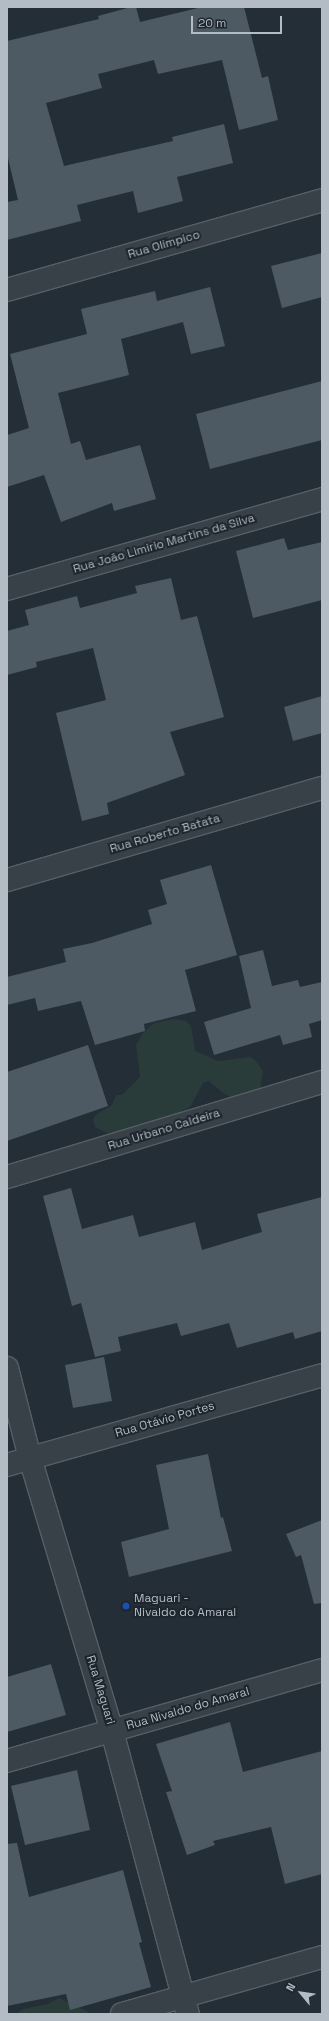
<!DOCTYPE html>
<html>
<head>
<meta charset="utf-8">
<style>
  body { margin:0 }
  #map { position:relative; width:329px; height:2021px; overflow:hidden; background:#242e37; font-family:"Space Grotesk",sans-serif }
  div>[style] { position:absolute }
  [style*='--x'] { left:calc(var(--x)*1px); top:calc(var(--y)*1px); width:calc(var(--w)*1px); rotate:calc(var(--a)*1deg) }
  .green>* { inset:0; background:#293c3a }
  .building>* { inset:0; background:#4d5963 }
  .roads { filter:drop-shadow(1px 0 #565e66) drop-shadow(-1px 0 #565e66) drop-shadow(0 1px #565e66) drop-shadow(0 -1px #565e66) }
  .minor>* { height:22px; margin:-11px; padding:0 11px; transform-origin:11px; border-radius:11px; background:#384048 }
  .dots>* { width:11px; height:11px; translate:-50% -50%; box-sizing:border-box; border:2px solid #1d252d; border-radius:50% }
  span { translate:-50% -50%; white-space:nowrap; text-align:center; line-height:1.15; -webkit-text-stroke:4px #1d252d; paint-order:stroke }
  .street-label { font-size:12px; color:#b3bbc4 }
  .poi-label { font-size:12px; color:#b3bbc4 }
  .left { translate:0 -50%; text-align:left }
  .frame { position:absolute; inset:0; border:8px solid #b3bbc4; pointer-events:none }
  .north { position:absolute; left:281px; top:1973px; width:40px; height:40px; -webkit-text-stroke:3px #1d252d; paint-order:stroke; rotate:299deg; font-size:11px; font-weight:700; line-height:16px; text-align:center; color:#b3bbc4 }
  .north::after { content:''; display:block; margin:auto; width:14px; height:18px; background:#b3bbc4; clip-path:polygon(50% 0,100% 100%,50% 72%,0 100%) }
  .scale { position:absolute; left:191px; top:16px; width:91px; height:18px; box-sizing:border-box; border:2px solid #b3bbc4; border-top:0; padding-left:5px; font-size:12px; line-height:14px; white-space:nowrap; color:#b3bbc4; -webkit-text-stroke:3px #1d252d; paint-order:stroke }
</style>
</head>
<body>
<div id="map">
  <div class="green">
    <i style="clip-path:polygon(173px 1019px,186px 1021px,191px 1026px,195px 1051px,218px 1061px,250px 1057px,256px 1061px,263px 1071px,260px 1090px,235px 1099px,223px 1093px,209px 1081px,203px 1083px,190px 1107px,160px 1122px,120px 1132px,107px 1133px,95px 1127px,93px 1120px,96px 1115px,112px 1105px,116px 1095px,122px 1095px,140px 1077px,136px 1045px,142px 1034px,154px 1023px)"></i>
    <i style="clip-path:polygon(59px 1998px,92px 2014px,16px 2014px,23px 2009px,48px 2004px)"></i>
  </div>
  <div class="building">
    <i style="clip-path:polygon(131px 7px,136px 7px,140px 22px,202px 7px,244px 7px,262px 78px,268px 76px,278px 120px,239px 130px,222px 60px,158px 74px,154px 60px,98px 74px,102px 88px,46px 103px,64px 166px,173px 141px,172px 137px,224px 124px,233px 163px,177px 177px,183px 201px,138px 213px,133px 191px,77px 205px,81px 221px,7px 240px,7px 202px,18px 200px,7px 154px,7px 41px,99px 19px,98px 16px)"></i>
    <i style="clip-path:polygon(322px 253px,322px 297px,282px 308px,271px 266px)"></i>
    <i style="clip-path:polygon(210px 287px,225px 346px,191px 354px,183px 322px,121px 339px,129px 375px,58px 393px,71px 444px,80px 441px,86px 460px,140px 445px,156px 499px,114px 511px,112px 503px,61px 522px,44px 475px,7px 487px,7px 435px,29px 428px,10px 354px,87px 334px,81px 309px,155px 291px,157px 301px)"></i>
    <i style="clip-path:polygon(322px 381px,322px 440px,210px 469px,196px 414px)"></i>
    <i style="clip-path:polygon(284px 538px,288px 550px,322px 542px,322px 600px,253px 618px,236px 551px)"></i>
    <i style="clip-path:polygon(171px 578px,181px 620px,197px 616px,224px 717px,170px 732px,185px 775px,107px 803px,109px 814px,82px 821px,56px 713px,106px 700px,93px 648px,36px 662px,37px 667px,7px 675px,7px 631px,29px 625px,25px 610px,77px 596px,80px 608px,137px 593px,135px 586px)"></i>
    <i style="clip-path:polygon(322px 696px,322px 733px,293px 741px,284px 707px)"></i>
    <i style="clip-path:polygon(211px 865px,237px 955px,185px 970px,196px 1011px,144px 1024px,145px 1031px,95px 1045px,81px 1001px,38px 1011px,35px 998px,7px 1005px,7px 977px,66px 962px,63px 949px,92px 943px,152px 924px,148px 910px,167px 904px,160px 880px)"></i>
    <i style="clip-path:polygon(263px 950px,272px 986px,298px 980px,300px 987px,322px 982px,322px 1020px,309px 1024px,312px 1037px,283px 1045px,280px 1035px,214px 1055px,204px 1022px,251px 1008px,239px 956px)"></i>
    <i style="clip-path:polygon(88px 1045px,108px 1106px,7px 1141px,7px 1072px)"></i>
    <i style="clip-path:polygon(71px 1188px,82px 1229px,133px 1215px,139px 1237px,195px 1222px,202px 1250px,262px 1232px,257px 1214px,322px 1197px,322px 1331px,295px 1339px,293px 1332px,237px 1348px,229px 1323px,181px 1336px,177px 1323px,118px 1337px,121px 1351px,95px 1357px,81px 1303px,72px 1306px,43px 1196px)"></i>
    <i style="clip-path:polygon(104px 1357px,112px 1401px,73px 1408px,65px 1365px)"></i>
    <i style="clip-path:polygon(208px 1454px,221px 1518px,223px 1517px,232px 1551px,129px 1577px,121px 1542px,169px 1529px,156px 1465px)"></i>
    <i style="clip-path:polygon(322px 1520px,322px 1603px,314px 1604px,301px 1555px,296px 1557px,286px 1534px)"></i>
    <i style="clip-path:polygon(51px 1664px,66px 1715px,7px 1732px,7px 1677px)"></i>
    <i style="clip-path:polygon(230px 1722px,243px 1772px,322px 1751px,322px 1874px,285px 1884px,271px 1827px,213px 1841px,215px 1845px,187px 1855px,166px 1792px,172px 1791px,156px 1744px)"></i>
    <i style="clip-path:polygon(77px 1770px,90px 1830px,25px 1845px,11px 1786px)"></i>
    <i style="clip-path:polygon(17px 1843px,29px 1897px,123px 1870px,142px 1942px,139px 1943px,151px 1987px,70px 2010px,66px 1994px,7px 2006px,7px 1844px)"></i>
  </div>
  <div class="roads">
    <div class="minor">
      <i style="--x:7;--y:290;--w:328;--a:-15.9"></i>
      <i style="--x:7;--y:589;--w:328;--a:-15.9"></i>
      <i style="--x:7;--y:880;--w:328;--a:-16.3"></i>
      <i style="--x:7;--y:1177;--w:329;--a:-16.8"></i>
      <i style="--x:7;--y:1368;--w:93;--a:75.7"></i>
      <i style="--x:30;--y:1458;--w:285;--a:73.3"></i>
      <i style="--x:112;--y:1731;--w:293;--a:75"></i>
      <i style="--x:7;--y:1465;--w:328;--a:-15.9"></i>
      <i style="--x:7;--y:1761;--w:328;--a:-16.1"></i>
      <i style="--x:122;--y:2014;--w:208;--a:-15.9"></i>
    </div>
  </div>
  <div class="dots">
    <i style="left:126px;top:1606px;background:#1a4fb4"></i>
  </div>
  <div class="street-label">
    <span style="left:164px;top:245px;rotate:-16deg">Rua Olímpico</span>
    <span style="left:164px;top:544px;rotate:-16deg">Rua João Limirio Martins da Silva</span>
    <span style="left:165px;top:834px;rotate:-16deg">Rua Roberto Batata</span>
    <span style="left:164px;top:1130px;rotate:-17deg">Rua Urbano Caldeira</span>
    <span style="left:165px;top:1420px;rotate:-16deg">Rua Otávio Portes</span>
    <span style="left:100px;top:1690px;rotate:73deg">Rua Maguari</span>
    <span style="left:188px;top:1709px;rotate:-16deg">Rua Nivaldo do Amaral</span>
  </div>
  <div class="poi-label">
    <span class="left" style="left:134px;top:1606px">Maguari -<br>Nivaldo do Amaral</span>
  </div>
  <div class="frame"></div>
  <div class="north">N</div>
  <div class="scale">20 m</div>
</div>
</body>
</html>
